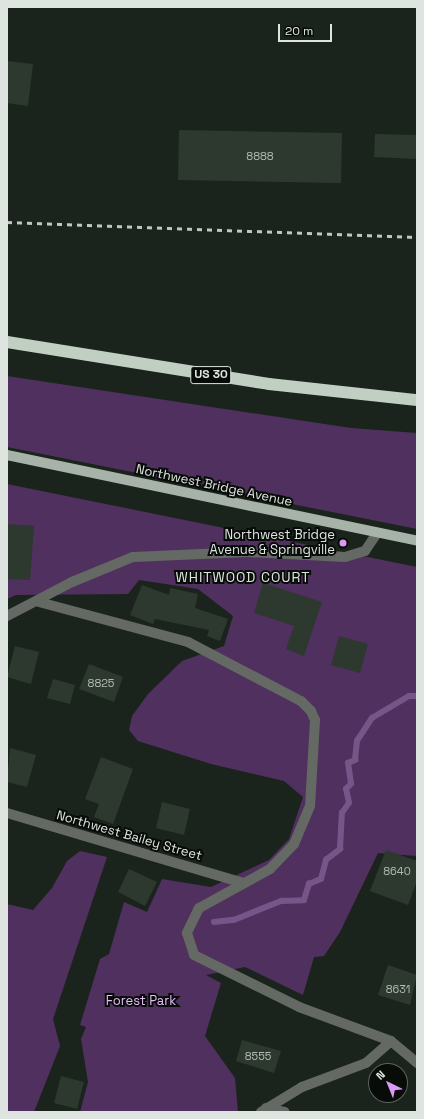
<!DOCTYPE html>
<html>
<head>
<meta charset="utf-8">
<style>
  body { margin:0 }
  #map { position:relative; width:424px; height:1119px; overflow:hidden; background:#1a241c; font-family:"Space Grotesk",sans-serif }
  div>[style] { position:absolute }
  [style*='--x'] { left:calc(var(--x)*1px); top:calc(var(--y)*1px); width:calc(var(--w)*1px); rotate:calc(var(--a)*1deg) }
  .green>* { inset:0; background:#50305e }
  .stream>* { height:5.5px; margin:-2.75px; padding:0 2.75px; transform-origin:2.75px; border-radius:2.75px; background:#785588 }
  .building>* { inset:0; background:#2d382f }
  .minor>* { height:10px; margin:-5px; padding:0 5px; transform-origin:5px; border-radius:5px; background:#646964 }
  .major>* { height:10px; margin:-5px; padding:0 5px; transform-origin:5px; border-radius:5px; background:#a7b2a8 }
  .highway>* { height:12px; margin:-6px; padding:0 6px; transform-origin:6px; border-radius:6px; background:#c1cfc3 }
  .rail>* { height:3px; margin-top:-1.5px; transform-origin:0; background:repeating-linear-gradient(90deg,#c0c6c1 0 5px,transparent 0 10px) }
  .dots>* { width:11px; height:11px; translate:-50% -50%; box-sizing:border-box; border:2px solid #080c08; border-radius:50% }
  span { translate:-50% -50%; white-space:nowrap; text-align:center; line-height:1.15; -webkit-text-stroke:4px #080c08; paint-order:stroke }
  .number-label { font-size:11px; color:#b2b9b3 }
  .number-label span { -webkit-text-stroke-width:0 }
  .shield-label span { padding:1px 3px; background:#080c08; border:1px solid; border-radius:3px; -webkit-text-stroke-width:0 }
  .shield-label { font-size:12px; color:#dee4df; font-weight:700 }
  .street-label { font-size:13px; color:#dee4df }
  .poi-label { font-size:13px; color:#dee4df }
  .right { translate:-100% -50%; text-align:right }
  .park-label { font-size:13px; color:#e5bbf9 }
  .neighbourhood-label { font-size:14px; color:#dee4df; letter-spacing:1px }
  .frame { position:absolute; inset:0; border:8px solid #dee4df; pointer-events:none }
  .north { position:absolute; left:368px; top:1063px; width:40px; height:40px; box-sizing:border-box; background:#080c08; border:1px solid #5e625e; border-radius:50%; rotate:317deg; font-size:11px; font-weight:700; line-height:16px; text-align:center; color:#dee4df }
  .north::after { content:''; display:block; margin:auto; width:14px; height:18px; background:#da9af6; clip-path:polygon(50% 0,100% 100%,50% 72%,0 100%) }
  .scale { position:absolute; left:278px; top:24px; width:54px; height:18px; box-sizing:border-box; border:2px solid #dee4df; border-top:0; padding-left:5px; font-size:12px; line-height:14px; white-space:nowrap; color:#dee4df; -webkit-text-stroke:3px #080c08; paint-order:stroke }
</style>
</head>
<body>
<div id="map">
  <div class="green">
    <i style="clip-path:polygon(7px 376px,351px 428px,417px 433px,417px 529px,7px 447px)"></i>
    <i style="clip-path:polygon(7px 484px,417px 567px,417px 856px,378px 853px,340px 932px,324px 956px,314px 957px,303px 995px,245px 967px,206px 975px,221px 983px,205px 1036px,235px 1078px,238px 1112px,80px 1112px,88px 1082px,81px 1039px,86px 1027px,80px 1025px,100px 959px,109px 954px,124px 902px,147px 912px,162px 879px,211px 887px,269px 860px,289px 839px,303px 797px,284px 781px,211px 764px,138px 741px,129px 730px,132px 716px,148px 694px,182px 661px,224px 646px,233px 616px,198px 589px,139px 580px,128px 594px,16px 595px,7px 599px)"></i>
    <i style="clip-path:polygon(80px 851px,107px 857px,53px 1019px,60px 1046px,34px 1112px,7px 1112px,7px 904px,33px 910px,52px 888px,67px 861px)"></i>
  </div>
  <div class="stream">
    <i style="--x:214;--y:922;--w:20;--a:-6"></i>
    <i style="--x:234;--y:920;--w:51;--a:-22"></i>
    <i style="--x:281;--y:901;--w:23;--a:-2"></i>
    <i style="--x:304;--y:900;--w:17;--a:-73"></i>
    <i style="--x:309;--y:884;--w:13;--a:-23"></i>
    <i style="--x:321;--y:879;--w:20;--a:-75"></i>
    <i style="--x:326;--y:860;--w:18;--a:-38"></i>
    <i style="--x:340;--y:849;--w:36;--a:-87"></i>
    <i style="--x:342;--y:813;--w:12;--a:-55"></i>
    <i style="--x:349;--y:803;--w:14;--a:-102"></i>
    <i style="--x:346;--y:789;--w:7;--a:-45"></i>
    <i style="--x:351;--y:784;--w:21;--a:-98"></i>
    <i style="--x:348;--y:763;--w:8;--a:-23"></i>
    <i style="--x:355;--y:760;--w:19;--a:-84"></i>
    <i style="--x:357;--y:741;--w:27;--a:-57"></i>
    <i style="--x:372;--y:718;--w:43;--a:-30.7"></i>
    <i style="--x:409;--y:696;--w:8;--a:0"></i>
  </div>
  <div class="building">
    <i style="clip-path:polygon(7px 61px,33px 64px,28px 106px,7px 103px)"></i>
    <i style="clip-path:polygon(179px 130px,342px 133px,341px 183px,178px 180px)"></i>
    <i style="clip-path:polygon(375px 134px,417px 135px,417px 159px,374px 157px)"></i>
    <i style="clip-path:polygon(7px 524px,34px 526px,30px 580px,7px 579px)"></i>
    <i style="clip-path:polygon(263px 583px,322px 602px,304px 656px,286px 649px,294px 626px,254px 613px)"></i>
    <i style="clip-path:polygon(142px 585px,169px 595px,170px 588px,198px 594px,195px 608px,228px 619px,220px 641px,207px 636px,209px 630px,155px 619px,153px 624px,130px 615px)"></i>
    <i style="clip-path:polygon(339px 636px,368px 644px,360px 673px,331px 665px)"></i>
    <i style="clip-path:polygon(15px 646px,39px 652px,31px 684px,7px 677px)"></i>
    <i style="clip-path:polygon(89px 664px,123px 677px,114px 702px,79px 689px)"></i>
    <i style="clip-path:polygon(53px 679px,75px 685px,70px 704px,47px 698px)"></i>
    <i style="clip-path:polygon(10px 748px,36px 755px,27px 787px,7px 782px)"></i>
    <i style="clip-path:polygon(101px 757px,133px 769px,113px 824px,94px 817px,99px 804px,85px 799px)"></i>
    <i style="clip-path:polygon(162px 802px,190px 809px,184px 835px,156px 828px)"></i>
    <i style="clip-path:polygon(386px 850px,417px 861px,417px 881px,408px 905px,370px 891px)"></i>
    <i style="clip-path:polygon(129px 869px,157px 882px,145px 906px,118px 892px)"></i>
    <i style="clip-path:polygon(388px 965px,417px 975px,410px 1005px,378px 995px)"></i>
    <i style="clip-path:polygon(242px 1040px,281px 1051px,274px 1073px,236px 1061px)"></i>
    <i style="clip-path:polygon(61px 1076px,84px 1082px,77px 1109px,54px 1103px)"></i>
  </div>
  <div class="minor">
    <i style="--x:39;--y:602;--w:154;--a:15"></i>
    <i style="--x:188;--y:642;--w:127;--a:27.6"></i>
    <i style="--x:301;--y:701;--w:14;--a:45"></i>
    <i style="--x:311;--y:711;--w:10;--a:66"></i>
    <i style="--x:315;--y:720;--w:86;--a:93.3"></i>
    <i style="--x:310;--y:806;--w:41;--a:112.8"></i>
    <i style="--x:294;--y:844;--w:35;--a:134"></i>
    <i style="--x:270;--y:869;--w:81;--a:151.2"></i>
    <i style="--x:199;--y:908;--w:28;--a:116"></i>
    <i style="--x:187;--y:933;--w:23;--a:72"></i>
    <i style="--x:194;--y:955;--w:117;--a:26.3"></i>
    <i style="--x:299;--y:1007;--w:98;--a:20.3"></i>
    <i style="--x:391;--y:1041;--w:34;--a:40"></i>
    <i style="--x:7;--y:616;--w:73;--a:-27.6"></i>
    <i style="--x:72;--y:582;--w:66;--a:-22.3"></i>
    <i style="--x:133;--y:557;--w:114;--a:-2.5"></i>
    <i style="--x:247;--y:552;--w:98;--a:2.9"></i>
    <i style="--x:345;--y:557;--w:21;--a:-17"></i>
    <i style="--x:365;--y:551;--w:22;--a:-56"></i>
    <i style="--x:7;--y:813;--w:247;--a:16.5"></i>
    <i style="--x:266;--y:1108;--w:19;--a:12"></i>
    <i style="--x:261;--y:1112;--w:48;--a:-31.4"></i>
    <i style="--x:302;--y:1087;--w:68;--a:-20.6"></i>
    <i style="--x:366;--y:1063;--w:33;--a:-41"></i>
  </div>
  <div class="major">
    <i style="--x:7;--y:455;--w:419;--a:11.8"></i>
  </div>
  <div class="highway">
    <i style="--x:7;--y:342;--w:265;--a:9.1"></i>
    <i style="--x:269;--y:384;--w:149;--a:6.2"></i>
  </div>
  <div class="rail">
    <i style="--x:7;--y:222;--w:410;--a:2.1"></i>
  </div>
  <div class="dots">
    <i style="left:343px;top:543px;background:#da9af6"></i>
  </div>
  <div class="number-label">
    <span style="left:260px;top:156px">8888</span>
    <span style="left:101px;top:683px">8825</span>
    <span style="left:397px;top:871px">8640</span>
    <span style="left:398px;top:989px">8631</span>
    <span style="left:258px;top:1056px">8555</span>
  </div>
  <div class="shield-label">
    <span style="left:211px;top:375px">US 30</span>
  </div>
  <div class="street-label">
    <span style="left:214px;top:486px;rotate:12deg">Northwest Bridge Avenue</span>
    <span style="left:129px;top:836px;rotate:16deg">Northwest Bailey Street</span>
  </div>
  <div class="poi-label">
    <span class="right" style="left:335px;top:543px">Northwest Bridge<br>Avenue &amp; Springville</span>
  </div>
  <div class="park-label">
    <span style="left:141px;top:1001px">Forest Park</span>
  </div>
  <div class="neighbourhood-label">
    <span style="left:243px;top:577px">WHITWOOD COURT</span>
  </div>
  <div class="frame"></div>
  <div class="north">N</div>
  <div class="scale">20 m</div>
</div>
</body>
</html>
